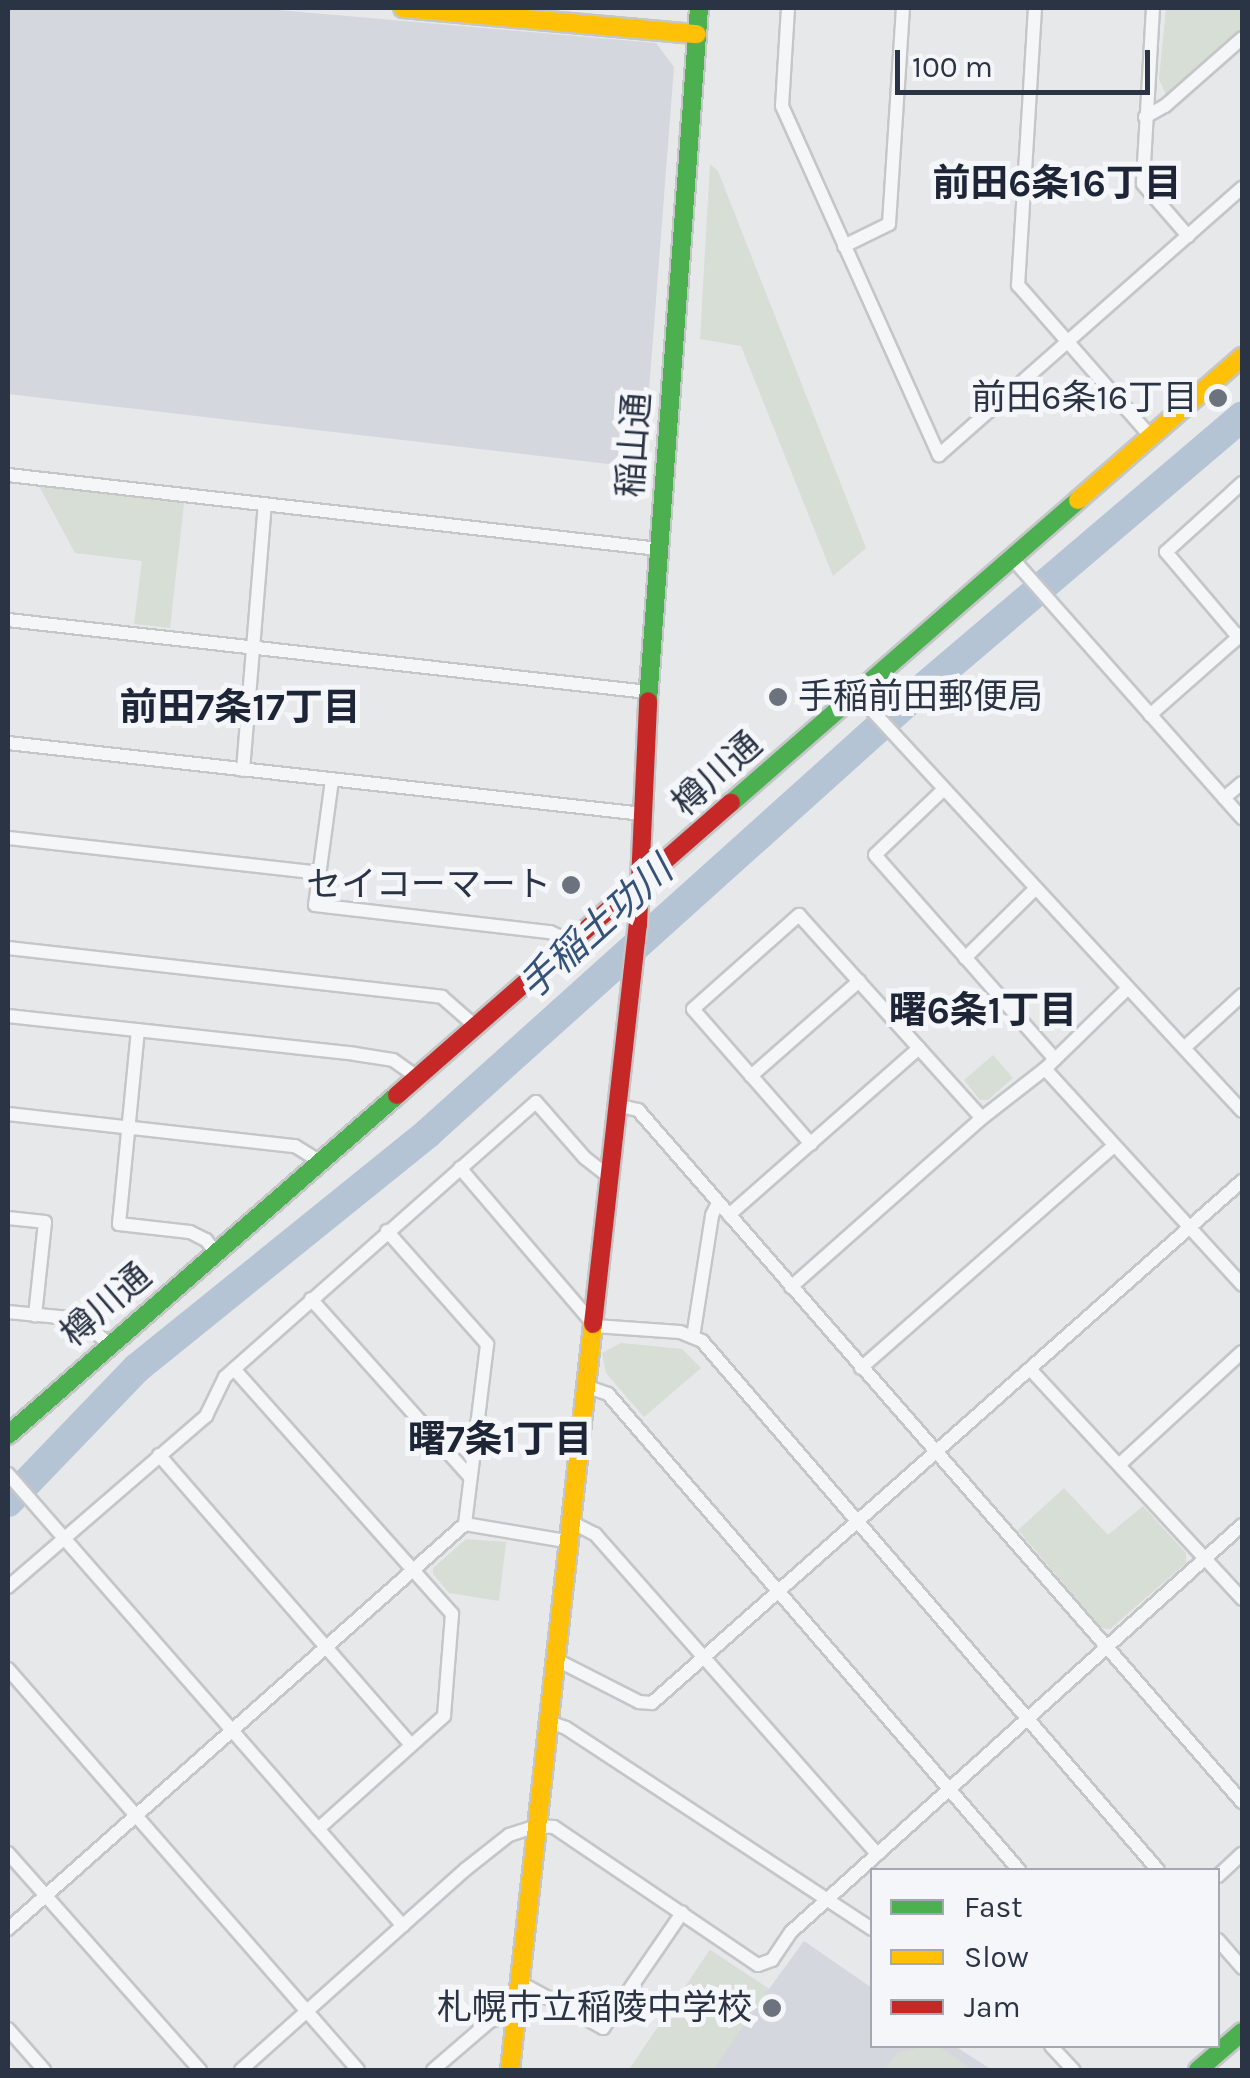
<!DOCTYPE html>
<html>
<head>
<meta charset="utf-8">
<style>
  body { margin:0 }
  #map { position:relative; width:1250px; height:2078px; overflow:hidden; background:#e6e8ea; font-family:Karla,"Noto Sans JP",sans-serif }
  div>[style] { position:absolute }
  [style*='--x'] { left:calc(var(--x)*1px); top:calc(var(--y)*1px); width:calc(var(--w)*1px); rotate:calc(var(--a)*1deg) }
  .built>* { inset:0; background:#d4d7dd }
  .green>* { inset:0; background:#d6ded6 }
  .river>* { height:30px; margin:-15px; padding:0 15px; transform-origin:15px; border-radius:15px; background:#b4c4d5 }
  .roads { filter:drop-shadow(2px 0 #c4c6c8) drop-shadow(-2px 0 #c4c6c8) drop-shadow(0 2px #c4c6c8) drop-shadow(0 -2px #c4c6c8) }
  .street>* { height:12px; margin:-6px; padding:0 6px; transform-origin:6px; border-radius:6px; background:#f5f6f7 }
  .fast>* { height:18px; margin:-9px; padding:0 9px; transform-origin:9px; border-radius:9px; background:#4caf50 }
  .slow>* { height:18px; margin:-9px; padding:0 9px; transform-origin:9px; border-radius:9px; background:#ffc107 }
  .jam>* { height:18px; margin:-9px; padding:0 9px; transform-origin:9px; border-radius:9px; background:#c62828 }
  .dots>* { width:28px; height:28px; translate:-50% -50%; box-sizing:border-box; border:5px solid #f4f6f9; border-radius:50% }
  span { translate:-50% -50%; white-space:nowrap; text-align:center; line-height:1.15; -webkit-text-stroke:10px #f4f6f9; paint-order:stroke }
  .poi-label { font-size:35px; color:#2b3445 }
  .right { translate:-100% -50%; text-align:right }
  .left { translate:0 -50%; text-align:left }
  .street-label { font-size:35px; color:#2b3445 }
  .neighbourhood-label { font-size:38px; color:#1d2536; font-weight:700 }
  .water-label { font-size:38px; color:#34527a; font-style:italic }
  .frame { position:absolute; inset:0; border:10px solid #2b3445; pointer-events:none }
  .legend { position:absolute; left:870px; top:1868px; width:350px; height:180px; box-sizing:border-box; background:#f4f6f9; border:2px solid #a4a8b1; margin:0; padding:12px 18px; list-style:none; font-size:30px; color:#2b3445 }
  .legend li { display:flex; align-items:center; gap:20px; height:50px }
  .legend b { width:50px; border:2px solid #a4a8b1 }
  .scale { position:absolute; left:895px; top:50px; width:255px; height:45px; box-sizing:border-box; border:5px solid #2b3445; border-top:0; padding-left:12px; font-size:30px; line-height:35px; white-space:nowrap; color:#2b3445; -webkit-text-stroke:8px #f4f6f9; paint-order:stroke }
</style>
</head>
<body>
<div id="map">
  <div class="built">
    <i style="clip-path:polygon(8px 8px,255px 8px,656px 43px,674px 67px,643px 468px,8px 394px)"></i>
    <i style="clip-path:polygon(804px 1941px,872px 1988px,872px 2046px,955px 2046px,992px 2070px,629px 2070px,710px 1950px,769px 1989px)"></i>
  </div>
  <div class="green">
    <i style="clip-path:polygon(1166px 8px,1242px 8px,1242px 30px,1167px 97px,1159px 79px)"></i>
    <i style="clip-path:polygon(710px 164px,718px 171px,866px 548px,833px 576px,741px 346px,700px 339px)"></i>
    <i style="clip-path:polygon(39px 486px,184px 503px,170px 628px,134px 624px,142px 561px,75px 553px)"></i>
    <i style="clip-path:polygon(993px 1055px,1013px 1078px,988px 1100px,980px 1100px,964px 1080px)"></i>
    <i style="clip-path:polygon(621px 1343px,682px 1349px,701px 1368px,644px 1417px,606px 1373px,602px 1353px)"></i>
    <i style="clip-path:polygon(1064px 1488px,1108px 1535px,1143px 1506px,1186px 1553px,1186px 1563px,1110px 1629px,1101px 1628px,1018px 1530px)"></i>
    <i style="clip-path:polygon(466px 1539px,506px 1542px,499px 1601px,449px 1593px,433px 1574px,433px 1568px)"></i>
    <i style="clip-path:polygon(710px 1950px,769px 1989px,713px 2070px,629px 2070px)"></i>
    <i style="clip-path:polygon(926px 2046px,938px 2046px,974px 2070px,884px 2070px,897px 2053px)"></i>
  </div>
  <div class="river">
    <i style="--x:8;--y:1502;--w:186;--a:-46.1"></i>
    <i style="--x:137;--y:1368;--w:375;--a:-38.9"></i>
    <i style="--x:429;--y:1132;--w:655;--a:-41.97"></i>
    <i style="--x:916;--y:694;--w:428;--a:-40.4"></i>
  </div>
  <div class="roads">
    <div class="street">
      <i style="--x:788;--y:8;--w:98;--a:93.5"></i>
      <i style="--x:782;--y:106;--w:383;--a:65.8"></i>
      <i style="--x:939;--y:455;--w:404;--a:-41.4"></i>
      <i style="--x:1035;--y:8;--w:278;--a:93.5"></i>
      <i style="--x:1018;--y:285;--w:201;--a:48.8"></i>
      <i style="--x:1153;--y:8;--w:176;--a:93.3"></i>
      <i style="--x:1143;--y:184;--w:69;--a:49.1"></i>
      <i style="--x:1145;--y:117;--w:23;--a:-29"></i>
      <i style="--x:1165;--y:106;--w:103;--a:-41.4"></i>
      <i style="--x:844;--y:246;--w:50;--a:-26.1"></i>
      <i style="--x:889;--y:224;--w:216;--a:-86.3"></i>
      <i style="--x:8;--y:475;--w:655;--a:6.49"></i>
      <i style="--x:1011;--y:557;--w:349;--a:48.5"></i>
      <i style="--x:8;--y:620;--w:644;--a:6.42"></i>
      <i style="--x:1239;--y:638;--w:113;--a:-130.3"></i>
      <i style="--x:1166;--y:552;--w:103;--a:-42.2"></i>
      <i style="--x:855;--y:692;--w:570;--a:47.27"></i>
      <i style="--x:1150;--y:715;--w:123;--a:-41.4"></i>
      <i style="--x:8;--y:743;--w:639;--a:6.38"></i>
      <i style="--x:243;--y:770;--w:266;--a:-85.3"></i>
      <i style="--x:332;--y:780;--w:126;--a:97.7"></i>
      <i style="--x:315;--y:905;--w:237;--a:6.6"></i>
      <i style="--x:550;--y:932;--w:26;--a:25"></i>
      <i style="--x:944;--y:789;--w:95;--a:136.3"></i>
      <i style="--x:875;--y:855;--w:272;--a:48.6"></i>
      <i style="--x:1224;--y:798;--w:23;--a:-40"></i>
      <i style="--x:8;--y:838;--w:313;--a:6.4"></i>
      <i style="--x:8;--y:948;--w:437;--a:6.4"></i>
      <i style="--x:442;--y:997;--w:43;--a:41.2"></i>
      <i style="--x:965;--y:958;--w:98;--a:-44.6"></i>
      <i style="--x:8;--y:1016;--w:349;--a:6.2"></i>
      <i style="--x:355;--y:1054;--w:38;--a:9"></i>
      <i style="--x:393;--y:1060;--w:28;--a:35"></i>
      <i style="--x:138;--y:1030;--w:195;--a:95.6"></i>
      <i style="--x:119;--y:1224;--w:71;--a:6.4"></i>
      <i style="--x:190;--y:1232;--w:18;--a:27"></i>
      <i style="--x:206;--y:1240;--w:16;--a:52"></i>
      <i style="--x:1184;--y:1048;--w:79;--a:-42.4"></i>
      <i style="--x:1045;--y:1069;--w:292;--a:47.6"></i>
      <i style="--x:751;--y:1076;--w:144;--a:-41.3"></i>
      <i style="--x:616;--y:1105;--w:23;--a:13"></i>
      <i style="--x:638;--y:1110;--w:919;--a:48.88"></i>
      <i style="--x:8;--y:1114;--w:289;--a:6.4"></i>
      <i style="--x:295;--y:1146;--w:31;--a:32"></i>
      <i style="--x:811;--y:1144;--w:179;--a:-131.2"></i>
      <i style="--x:693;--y:1009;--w:142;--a:-41.6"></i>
      <i style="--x:799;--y:915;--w:273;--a:48"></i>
      <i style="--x:460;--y:1168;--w:208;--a:49.5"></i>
      <i style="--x:595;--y:1326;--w:85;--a:4"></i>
      <i style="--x:680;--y:1332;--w:24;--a:22"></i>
      <i style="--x:702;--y:1341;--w:698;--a:49.24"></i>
      <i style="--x:729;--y:1215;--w:253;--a:-41.3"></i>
      <i style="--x:8;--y:1218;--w:37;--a:6"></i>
      <i style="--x:45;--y:1222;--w:94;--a:96.1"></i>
      <i style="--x:791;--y:1287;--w:255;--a:-41.5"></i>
      <i style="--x:982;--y:1118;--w:80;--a:-37.9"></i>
      <i style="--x:1045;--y:1069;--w:116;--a:-44.3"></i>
      <i style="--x:311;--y:1299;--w:239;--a:48.2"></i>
      <i style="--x:8;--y:1312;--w:72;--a:5.6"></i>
      <i style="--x:80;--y:1319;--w:40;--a:41"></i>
      <i style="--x:693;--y:1337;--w:123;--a:-81.1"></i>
      <i style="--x:712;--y:1215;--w:13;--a:-63"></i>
      <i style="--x:861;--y:1368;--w:337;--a:-41.3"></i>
      <i style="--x:234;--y:1369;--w:328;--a:48.3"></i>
      <i style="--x:452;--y:1614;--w:102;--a:94.5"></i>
      <i style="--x:444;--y:1716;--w:169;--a:138.1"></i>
      <i style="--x:1030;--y:1369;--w:313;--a:47.3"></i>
      <i style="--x:588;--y:1387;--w:21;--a:19"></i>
      <i style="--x:608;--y:1394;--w:629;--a:49.19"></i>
      <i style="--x:159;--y:1455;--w:384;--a:49"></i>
      <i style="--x:1119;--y:1465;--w:167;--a:-42.6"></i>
      <i style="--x:8;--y:1474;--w:600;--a:48.85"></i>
      <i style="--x:573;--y:1523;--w:25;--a:27"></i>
      <i style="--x:595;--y:1534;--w:427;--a:48.6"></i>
      <i style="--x:465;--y:1524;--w:108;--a:9.6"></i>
      <i style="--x:8;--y:1587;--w:262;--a:-40.8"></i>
      <i style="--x:206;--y:1416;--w:43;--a:-64"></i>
      <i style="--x:225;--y:1377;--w:415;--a:-41.5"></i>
      <i style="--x:536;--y:1102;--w:74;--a:48.8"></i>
      <i style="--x:585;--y:1158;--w:33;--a:38"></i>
      <i style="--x:553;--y:1658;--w:97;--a:27.1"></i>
      <i style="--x:639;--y:1702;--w:13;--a:4"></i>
      <i style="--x:652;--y:1703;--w:788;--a:-41.5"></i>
      <i style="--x:8;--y:1669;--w:532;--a:48.88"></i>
      <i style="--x:546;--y:1721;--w:21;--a:19"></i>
      <i style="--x:566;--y:1728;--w:366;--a:33.3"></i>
      <i style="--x:8;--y:1853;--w:290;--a:48.5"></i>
      <i style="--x:1218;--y:1876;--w:33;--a:-43"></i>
      <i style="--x:8;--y:1929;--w:611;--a:-41.55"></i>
      <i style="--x:465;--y:1524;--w:181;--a:-83"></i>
      <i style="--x:487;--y:1344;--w:151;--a:-131.5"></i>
      <i style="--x:1218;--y:1940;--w:37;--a:49"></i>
      <i style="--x:519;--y:1982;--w:96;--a:28.7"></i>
      <i style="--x:603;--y:2028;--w:140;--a:-55.5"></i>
      <i style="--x:8;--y:2029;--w:55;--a:48.7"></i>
      <i style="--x:1051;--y:2046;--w:33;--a:47"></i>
      <i style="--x:241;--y:2070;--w:302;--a:-41.8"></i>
      <i style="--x:466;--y:1869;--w:55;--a:-38.3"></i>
      <i style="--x:509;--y:1835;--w:28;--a:-18"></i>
      <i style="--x:536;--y:1826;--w:18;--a:3"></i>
      <i style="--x:554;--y:1827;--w:246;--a:34.1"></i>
      <i style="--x:758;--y:1965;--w:15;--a:-20"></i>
      <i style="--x:772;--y:1960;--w:34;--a:-56"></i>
      <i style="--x:791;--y:1932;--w:607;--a:-42.06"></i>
      <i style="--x:433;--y:2070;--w:75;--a:-40.7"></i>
      <i style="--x:490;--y:2021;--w:27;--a:-17"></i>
    </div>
    <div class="fast">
      <i style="--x:648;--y:701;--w:695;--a:-85.79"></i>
      <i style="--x:731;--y:803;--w:461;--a:-41.1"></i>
      <i style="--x:8;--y:1435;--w:517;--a:-41.15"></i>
      <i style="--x:1198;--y:2070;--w:58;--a:-40.8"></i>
    </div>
    <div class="slow">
      <i style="--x:403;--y:8;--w:295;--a:5.1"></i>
      <i style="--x:1078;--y:500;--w:218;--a:-41.1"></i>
      <i style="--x:510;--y:2070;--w:751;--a:-83.65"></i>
    </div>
    <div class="jam">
      <i style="--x:397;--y:1095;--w:444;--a:-41.2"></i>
      <i style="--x:593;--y:1324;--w:402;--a:-83.6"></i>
      <i style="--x:638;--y:925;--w:224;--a:-87.4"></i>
    </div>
  </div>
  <div class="dots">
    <i style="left:1218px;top:398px;background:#6c737f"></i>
    <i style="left:778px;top:697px;background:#6c737f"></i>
    <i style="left:571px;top:885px;background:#6c737f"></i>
    <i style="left:772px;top:2008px;background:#6c737f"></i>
  </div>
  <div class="poi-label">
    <span class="right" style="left:1198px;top:398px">前田6条16丁目</span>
    <span class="left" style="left:798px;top:697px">手稲前田郵便局</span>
    <span class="right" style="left:551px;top:885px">セイコーマート</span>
    <span class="right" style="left:752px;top:2008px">札幌市立稲陵中学校</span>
  </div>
  <div class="street-label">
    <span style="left:634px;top:445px;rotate:-86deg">稲山通</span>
    <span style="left:717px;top:774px;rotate:-42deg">樽川通</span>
    <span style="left:106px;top:1305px;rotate:-41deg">樽川通</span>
  </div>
  <div class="neighbourhood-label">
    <span style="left:1057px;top:184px">前田6条16丁目</span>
    <span style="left:240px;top:708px">前田7条17丁目</span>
    <span style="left:983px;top:1011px">曙6条1丁目</span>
    <span style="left:500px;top:1440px">曙7条1丁目</span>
  </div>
  <div class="water-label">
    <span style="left:596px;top:928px;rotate:-42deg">手稲土功川</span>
  </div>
  <div class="frame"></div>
  <ul class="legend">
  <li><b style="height:12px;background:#4caf50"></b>Fast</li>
  <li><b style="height:12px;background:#ffc107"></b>Slow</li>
  <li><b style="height:12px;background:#c62828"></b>Jam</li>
  </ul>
  <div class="scale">100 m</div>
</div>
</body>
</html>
